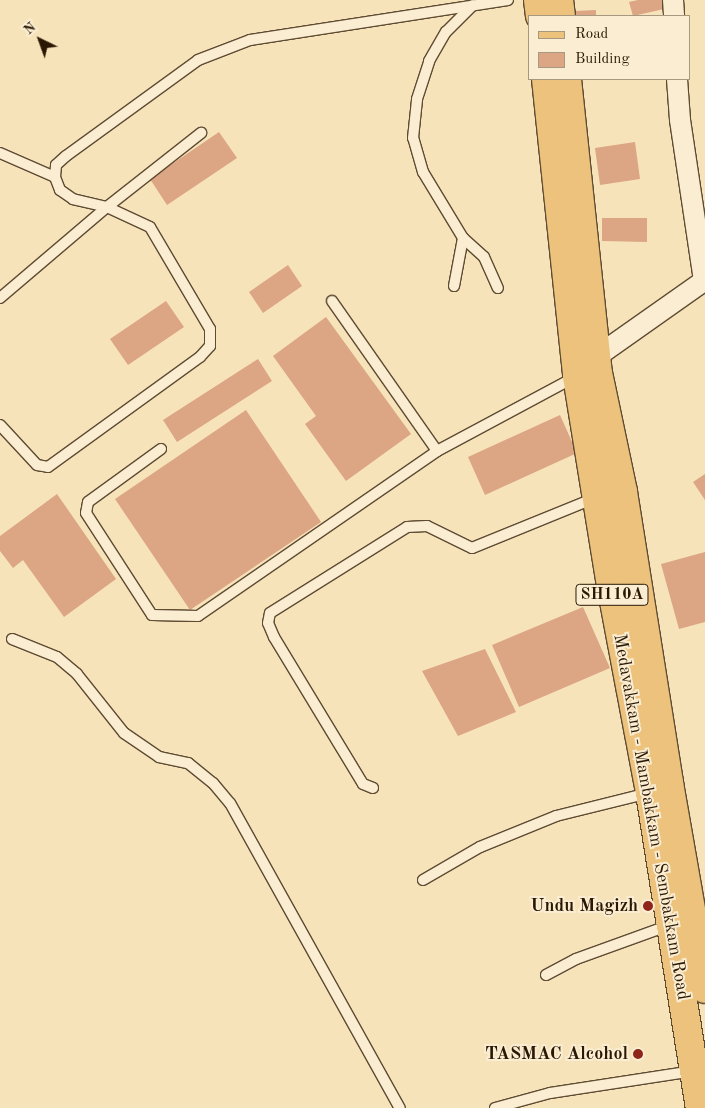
<!DOCTYPE html>
<html>
<head>
<meta charset="utf-8">
<style>
  body { margin:0 }
  #map { position:relative; width:705px; height:1108px; overflow:hidden; background:#f7e3ba; font-family:"Old Standard TT",serif }
  div>[style] { position:absolute }
  [style*='--x'] { left:calc(var(--x)*1px); top:calc(var(--y)*1px); width:calc(var(--w)*1px); rotate:calc(var(--a)*1deg) }
  .building>* { inset:0; background:#dca583 }
  .roads { filter:drop-shadow(1px 0 #5e4b32) drop-shadow(-1px 0 #5e4b32) drop-shadow(0 1px #5e4b32) drop-shadow(0 -1px #5e4b32) }
  .lane>* { height:10px; margin:-5px; padding:0 5px; transform-origin:5px; border-radius:5px; background:#faedd2 }
  .street>* { height:20px; margin:-10px; padding:0 10px; transform-origin:10px; border-radius:10px; background:#faedd2 }
  .primary>* { height:28px; margin:-14px; padding:0 14px; transform-origin:14px; border-radius:14px; background:#ecc27d }
  .dots>* { width:14px; height:14px; translate:-50% -50%; box-sizing:border-box; border:2px solid #faedd2; border-radius:50% }
  span { translate:-50% -50%; white-space:nowrap; text-align:center; line-height:1.15; -webkit-text-stroke:4px #faedd2; paint-order:stroke }
  .shield-label span { padding:1px 4px; background:#faedd2; border:1px solid; border-radius:4px; -webkit-text-stroke-width:0 }
  .shield-label { font-size:16px; color:#2b1804; font-weight:700 }
  .street-label { font-size:18px; color:#2b1804 }
  .poi-label { font-size:18px; color:#2b1804; font-weight:700 }
  .right { translate:-100% -50%; text-align:right }
  .legend { position:absolute; left:528px; top:15px; width:162px; height:65px; box-sizing:border-box; background:#faedd2; border:1px solid #a79880; margin:0; padding:6px 9px; list-style:none; font-size:15px; color:#2b1804 }
  .legend li { display:flex; align-items:center; gap:10px; height:25px }
  .legend b { width:25px; border:1px solid #a79880 }
  .north { position:absolute; left:15px; top:15px; width:50px; height:50px; -webkit-text-stroke:4px #faedd2; paint-order:stroke; rotate:318deg; font-size:14px; font-weight:700; line-height:20px; text-align:center; color:#2b1804 }
  .north::after { content:''; display:block; margin:auto; width:18px; height:22px; background:#2b1804; clip-path:polygon(50% 0,100% 100%,50% 72%,0 100%) }
</style>
</head>
<body>
<div id="map">
  <div class="building">
    <i style="clip-path:polygon(638px 0,662px 0,664px 9px,633px 16px,629px 2px)"></i>
    <i style="clip-path:polygon(596px 10px,596px 16px,575px 16px,575px 11px)"></i>
    <i style="clip-path:polygon(219px 132px,237px 158px,167px 205px,150px 179px)"></i>
    <i style="clip-path:polygon(635px 142px,640px 179px,600px 185px,595px 148px)"></i>
    <i style="clip-path:polygon(602px 218px,647px 218px,647px 242px,602px 241px)"></i>
    <i style="clip-path:polygon(288px 265px,302px 286px,263px 313px,249px 292px)"></i>
    <i style="clip-path:polygon(166px 301px,184px 327px,128px 365px,110px 339px)"></i>
    <i style="clip-path:polygon(326px 317px,411px 434px,346px 481px,305px 424px,316px 416px,273px 356px)"></i>
    <i style="clip-path:polygon(258px 359px,272px 381px,177px 442px,163px 420px)"></i>
    <i style="clip-path:polygon(246px 410px,321px 522px,190px 610px,115px 499px)"></i>
    <i style="clip-path:polygon(560px 415px,577px 453px,485px 495px,468px 457px)"></i>
    <i style="clip-path:polygon(705px 474px,705px 500px,693px 482px)"></i>
    <i style="clip-path:polygon(57px 494px,116px 579px,64px 617px,23px 560px,13px 568px,0 551px,0 536px)"></i>
    <i style="clip-path:polygon(705px 552px,705px 622px,679px 629px,661px 564px)"></i>
    <i style="clip-path:polygon(583px 607px,610px 668px,519px 707px,492px 645px)"></i>
    <i style="clip-path:polygon(485px 649px,516px 712px,458px 736px,422px 671px)"></i>
  </div>
  <div class="roads">
    <div class="lane">
      <i style="--x:0;--y:153;--w:60;--a:23.6"></i>
      <i style="--x:463;--y:238;--w:28;--a:42"></i>
      <i style="--x:484;--y:257;--w:34;--a:66"></i>
      <i style="--x:454;--y:286;--w:49;--a:-79.4"></i>
      <i style="--x:463;--y:238;--w:77;--a:-121.2"></i>
      <i style="--x:423;--y:172;--w:35;--a:-106"></i>
      <i style="--x:413;--y:138;--w:39;--a:-84"></i>
      <i style="--x:417;--y:99;--w:40;--a:-72"></i>
      <i style="--x:429;--y:61;--w:34;--a:-60"></i>
      <i style="--x:446;--y:32;--w:38;--a:-45"></i>
      <i style="--x:0;--y:298;--w:140;--a:-40.4"></i>
      <i style="--x:107;--y:207;--w:120;--a:-38.2"></i>
      <i style="--x:332;--y:301;--w:183;--a:55"></i>
      <i style="--x:0;--y:425;--w:54;--a:47.2"></i>
      <i style="--x:37;--y:465;--w:11;--a:10"></i>
      <i style="--x:48;--y:467;--w:188;--a:-35.9"></i>
      <i style="--x:200;--y:357;--w:15;--a:-48"></i>
      <i style="--x:210;--y:346;--w:17;--a:-90"></i>
      <i style="--x:210;--y:329;--w:118;--a:-120.5"></i>
      <i style="--x:150;--y:227;--w:47;--a:-155.1"></i>
      <i style="--x:107;--y:207;--w:35;--a:-167"></i>
      <i style="--x:73;--y:199;--w:16;--a:-145"></i>
      <i style="--x:60;--y:190;--w:14;--a:-111"></i>
      <i style="--x:55;--y:177;--w:12;--a:-85"></i>
      <i style="--x:56;--y:165;--w:13;--a:-42"></i>
      <i style="--x:66;--y:156;--w:163;--a:-36"></i>
      <i style="--x:198;--y:60;--w:56;--a:-21"></i>
      <i style="--x:250;--y:40;--w:261;--a:-8.8"></i>
      <i style="--x:161;--y:449;--w:90;--a:144"></i>
      <i style="--x:88;--y:502;--w:11;--a:100"></i>
      <i style="--x:86;--y:513;--w:121;--a:57.1"></i>
      <i style="--x:152;--y:615;--w:46;--a:1.2"></i>
      <i style="--x:198;--y:616;--w:290;--a:-34.6"></i>
      <i style="--x:437;--y:451;--w:157;--a:-28.2"></i>
      <i style="--x:12;--y:639;--w:48;--a:21.8"></i>
      <i style="--x:57;--y:657;--w:26;--a:40"></i>
      <i style="--x:77;--y:674;--w:75;--a:51.5"></i>
      <i style="--x:124;--y:733;--w:42;--a:34.4"></i>
      <i style="--x:159;--y:757;--w:30;--a:12"></i>
      <i style="--x:188;--y:763;--w:32;--a:39"></i>
      <i style="--x:213;--y:783;--w:26;--a:50"></i>
      <i style="--x:230;--y:803;--w:349;--a:60.9"></i>
      <i style="--x:373;--y:788;--w:11;--a:-158"></i>
      <i style="--x:363;--y:784;--w:172;--a:-121.2"></i>
      <i style="--x:274;--y:637;--w:15;--a:-113"></i>
      <i style="--x:268;--y:623;--w:10;--a:-79"></i>
      <i style="--x:270;--y:613;--w:162;--a:-32.1"></i>
      <i style="--x:407;--y:527;--w:20;--a:-3"></i>
      <i style="--x:427;--y:526;--w:50;--a:26.1"></i>
      <i style="--x:472;--y:548;--w:133;--a:-22.1"></i>
      <i style="--x:423;--y:880;--w:66;--a:-30.1"></i>
      <i style="--x:480;--y:847;--w:82;--a:-22.2"></i>
      <i style="--x:556;--y:816;--w:96;--a:-13.9"></i>
      <i style="--x:546;--y:975;--w:34;--a:-28"></i>
      <i style="--x:576;--y:959;--w:100;--a:-19.9"></i>
      <i style="--x:495;--y:1108;--w:57;--a:-15.3"></i>
      <i style="--x:550;--y:1093;--w:145;--a:-8.7"></i>
    </div>
    <div class="street">
      <i style="--x:673;--y:0;--w:16;--a:86"></i>
      <i style="--x:677;--y:79;--w:41;--a:85.8"></i>
      <i style="--x:680;--y:120;--w:163;--a:81.5"></i>
      <i style="--x:587;--y:360;--w:9;--a:-18"></i>
      <i style="--x:596;--y:357;--w:133;--a:-35.2"></i>
    </div>
    <div class="primary">
      <i style="--x:538;--y:0;--w:16;--a:83"></i>
      <i style="--x:559;--y:0;--w:16;--a:83"></i>
      <i style="--x:546;--y:79;--w:299;--a:84"></i>
      <i style="--x:577;--y:376;--w:218;--a:80.8"></i>
      <i style="--x:612;--y:591;--w:206;--a:79.3"></i>
      <i style="--x:650;--y:793;--w:319;--a:81"></i>
      <i style="--x:567;--y:79;--w:296;--a:84"></i>
      <i style="--x:598;--y:373;--w:122;--a:78.1"></i>
      <i style="--x:623;--y:492;--w:295;--a:81"></i>
      <i style="--x:669;--y:783;--w:209;--a:80.1"></i>
    </div>
  </div>
  <div class="dots">
    <i style="left:648px;top:906px;background:#8f2418"></i>
    <i style="left:638px;top:1054px;background:#8f2418"></i>
  </div>
  <div class="shield-label">
    <span style="left:612px;top:595px">SH110A</span>
  </div>
  <div class="street-label">
    <span style="left:651px;top:817px;rotate:80deg">Medavakkam - Mambakkam - Sembakkam Road</span>
  </div>
  <div class="poi-label">
    <span class="right" style="left:638px;top:906px">Undu Magizh</span>
    <span class="right" style="left:628px;top:1054px">TASMAC Alcohol</span>
  </div>
  <ul class="legend">
  <li><b style="height:6px;background:#ecc27d"></b>Road</li>
  <li><b style="height:14px;background:#dca583"></b>Building</li>
  </ul>
  <div class="north">N</div>
</div>
</body>
</html>
